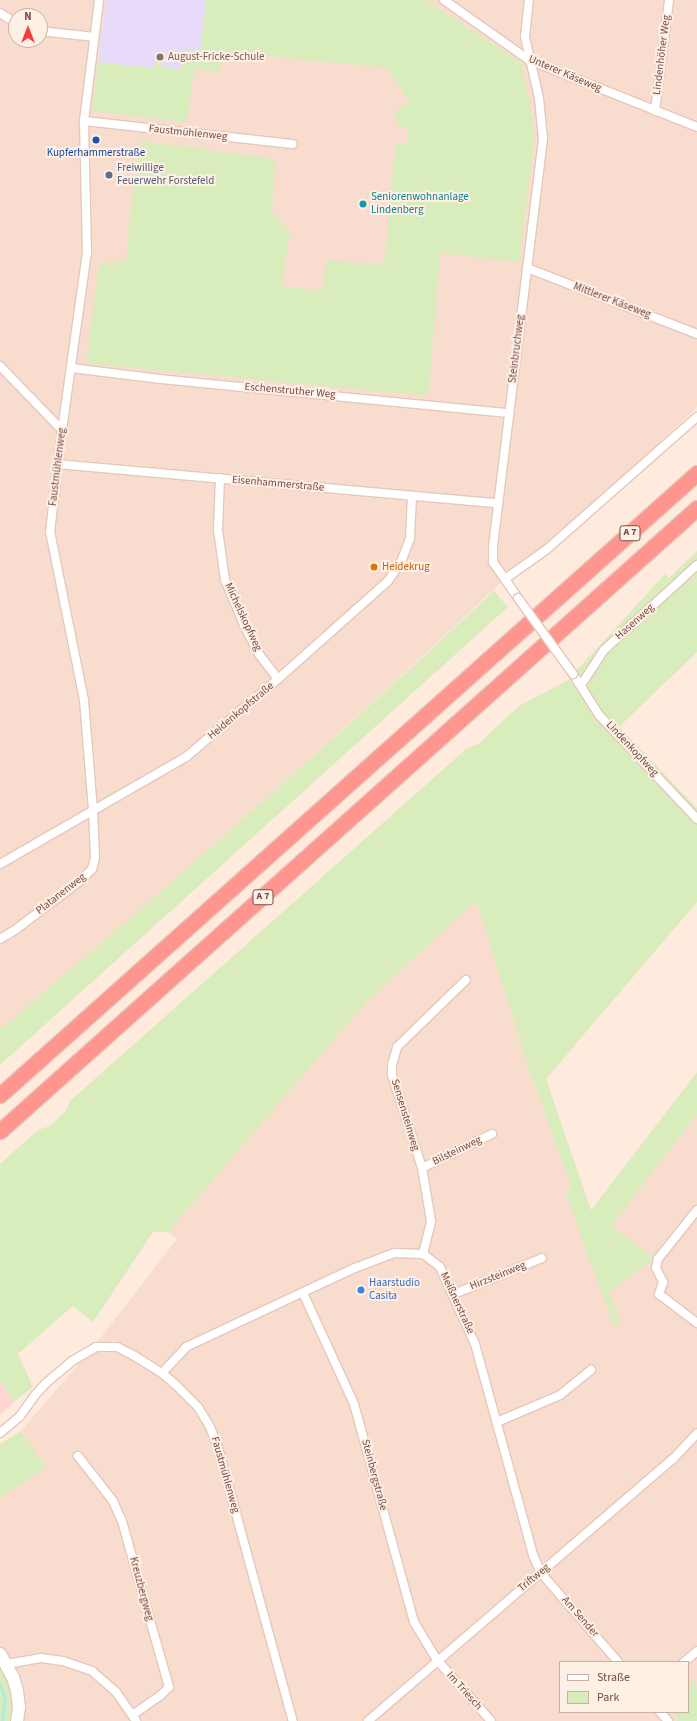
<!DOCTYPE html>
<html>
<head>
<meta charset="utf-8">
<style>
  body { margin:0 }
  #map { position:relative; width:697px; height:1721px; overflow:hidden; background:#feebde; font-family:"Source Sans 3",sans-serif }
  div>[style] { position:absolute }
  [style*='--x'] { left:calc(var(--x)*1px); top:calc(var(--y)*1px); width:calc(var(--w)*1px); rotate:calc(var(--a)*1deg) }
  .residential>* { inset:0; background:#f8ddce }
  .commercial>* { inset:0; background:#ffd5d1 }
  .education>* { inset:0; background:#e8dbfa }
  .green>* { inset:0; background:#d9ecbc }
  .stream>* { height:3px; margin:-1.5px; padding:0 1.5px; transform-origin:1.5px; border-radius:1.5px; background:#b1e9e5 }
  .roads { filter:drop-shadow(1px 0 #e5c7bc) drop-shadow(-1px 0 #e5c7bc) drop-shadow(0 1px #e5c7bc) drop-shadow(0 -1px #e5c7bc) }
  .street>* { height:8px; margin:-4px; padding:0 4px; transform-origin:4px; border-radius:4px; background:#fff }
  .secondary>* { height:12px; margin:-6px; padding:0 6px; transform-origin:6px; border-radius:6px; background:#fff }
  .highway>* { height:15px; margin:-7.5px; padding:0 7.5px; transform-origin:7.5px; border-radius:7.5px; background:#fe958e }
  .bridges { filter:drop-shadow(1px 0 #e5c7bc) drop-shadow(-1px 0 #e5c7bc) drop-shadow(0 1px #e5c7bc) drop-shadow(0 -1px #e5c7bc) }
  .street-bridge>* { height:8px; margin:-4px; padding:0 4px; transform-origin:4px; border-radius:4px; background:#fff }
  .dots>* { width:11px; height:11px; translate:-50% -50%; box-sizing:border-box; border:2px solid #fff0e6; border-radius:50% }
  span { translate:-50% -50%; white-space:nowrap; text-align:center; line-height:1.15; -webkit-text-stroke:4px #fff0e6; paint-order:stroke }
  .shield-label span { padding:1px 3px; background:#fff0e6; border:1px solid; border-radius:3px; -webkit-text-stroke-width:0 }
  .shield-label { font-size:10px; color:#764c44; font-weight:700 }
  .street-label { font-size:11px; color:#764c44 }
  .education-label { font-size:11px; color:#785e54 }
  .left { translate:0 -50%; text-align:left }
  .transit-label { font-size:11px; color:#164399 }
  .service-label { font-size:11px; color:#4e5e75 }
  .culture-label { font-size:11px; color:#0d838f }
  .food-label { font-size:11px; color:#c56008 }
  .shop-label { font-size:11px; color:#366cbe }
  .legend { position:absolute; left:559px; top:1661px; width:130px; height:52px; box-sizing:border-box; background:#fff0e6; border:1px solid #c8aea5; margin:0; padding:5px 7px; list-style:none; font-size:12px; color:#764c44 }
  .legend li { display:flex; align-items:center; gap:8px; height:20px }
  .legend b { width:20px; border:1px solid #c8aea5 }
  .north { position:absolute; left:8px; top:8px; width:40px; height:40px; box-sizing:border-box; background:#fff0e6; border:1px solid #c8aea5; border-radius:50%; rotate:0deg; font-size:11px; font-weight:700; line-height:16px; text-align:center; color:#764c44 }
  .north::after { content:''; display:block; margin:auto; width:14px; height:18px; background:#f43b37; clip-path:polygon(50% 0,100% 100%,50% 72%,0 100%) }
</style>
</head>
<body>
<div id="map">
  <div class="residential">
    <i style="clip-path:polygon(evenodd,0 0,697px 0,697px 407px,546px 550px,505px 579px,393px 684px,180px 875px,0 1030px,0 0,16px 16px,40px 16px,40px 40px,16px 40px,16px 16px)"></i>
    <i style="clip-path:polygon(evenodd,476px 901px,527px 1063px,571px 1187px,566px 1192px,615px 1326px,620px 1325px,609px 1291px,611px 1226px,697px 1114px,697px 1721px,12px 1721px,0 1664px,0 1498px,46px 1467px,21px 1431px,94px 1346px,177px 1239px,168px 1232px,367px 1001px,476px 901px,560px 1662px,688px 1662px,688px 1712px,560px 1712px,560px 1662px)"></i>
  </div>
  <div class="commercial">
    <i style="clip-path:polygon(0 1381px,14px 1402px,0 1415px)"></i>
  </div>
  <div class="education">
    <i style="clip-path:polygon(106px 0,227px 0,220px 71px,194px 69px,187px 122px,92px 111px)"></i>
  </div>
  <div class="green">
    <i style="clip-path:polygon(206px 0,426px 0,522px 63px,535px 134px,519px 262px,440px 253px,428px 396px,86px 363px,99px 263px,126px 262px,129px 224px,140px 141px,275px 159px,272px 211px,290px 233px,281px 286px,322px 291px,327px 260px,384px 265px,396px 144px,408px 144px,408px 128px,399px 128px,394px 112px,409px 101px,387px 68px,223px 51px,220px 71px,194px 69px,187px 122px,92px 111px,98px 62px,154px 68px,155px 61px,161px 62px,161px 67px,181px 69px,184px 49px,200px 50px)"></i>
    <i style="clip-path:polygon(697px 551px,697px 652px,619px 727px,697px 808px,697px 902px,546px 1079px,591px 1210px,697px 1072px,697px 1114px,611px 1226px,655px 1259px,609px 1291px,621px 1326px,614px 1326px,582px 1240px,566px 1192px,571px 1187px,527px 1063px,476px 901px,367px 1001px,168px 1232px,153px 1232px,93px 1322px,73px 1306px,18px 1354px,33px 1387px,14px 1402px,0 1381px,0 1164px,38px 1130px,50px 1126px,65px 1112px,70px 1101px,466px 749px,478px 744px,519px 706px,570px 679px,577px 670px,665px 574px,669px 578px)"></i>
    <i style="clip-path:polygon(494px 591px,508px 607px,0 1065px,0 1030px,180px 875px,395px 683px)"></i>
    <i style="clip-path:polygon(21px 1431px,46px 1467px,0 1498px,0 1444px)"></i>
    <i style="clip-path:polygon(0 1664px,12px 1688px,12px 1721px,0 1721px)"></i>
    <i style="clip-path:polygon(688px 1677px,697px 1688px,697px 1721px,679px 1721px,672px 1712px,688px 1712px)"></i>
  </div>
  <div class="stream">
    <i style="--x:0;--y:1684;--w:16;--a:72"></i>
    <i style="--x:5;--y:1699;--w:22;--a:98"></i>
  </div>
  <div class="roads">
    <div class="street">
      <i style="--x:444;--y:0;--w:104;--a:35.2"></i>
      <i style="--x:529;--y:60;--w:181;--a:21.7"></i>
      <i style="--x:0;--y:13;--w:19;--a:32"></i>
      <i style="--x:40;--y:31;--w:55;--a:6.2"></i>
      <i style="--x:655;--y:111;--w:112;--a:-82.8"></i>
      <i style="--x:84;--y:121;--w:210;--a:6.3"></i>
      <i style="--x:527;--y:268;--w:182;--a:21.2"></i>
      <i style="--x:0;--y:366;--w:89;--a:45.9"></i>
      <i style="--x:71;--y:368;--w:90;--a:7"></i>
      <i style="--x:160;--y:379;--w:351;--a:5.6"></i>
      <i style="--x:58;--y:464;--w:442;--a:5.1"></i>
      <i style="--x:220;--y:478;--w:52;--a:92.2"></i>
      <i style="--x:218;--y:530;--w:50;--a:82"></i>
      <i style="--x:225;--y:580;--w:49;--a:67.1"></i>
      <i style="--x:244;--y:625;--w:33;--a:63"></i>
      <i style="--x:259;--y:654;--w:31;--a:53"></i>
      <i style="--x:505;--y:579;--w:50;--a:-35.3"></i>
      <i style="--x:546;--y:550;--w:201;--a:-41.4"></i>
      <i style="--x:518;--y:598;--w:44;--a:-124.8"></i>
      <i style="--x:493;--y:562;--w:16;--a:-90"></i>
      <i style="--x:493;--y:546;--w:410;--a:-83"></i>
      <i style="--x:543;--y:139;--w:41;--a:-95.6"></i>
      <i style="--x:539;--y:98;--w:63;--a:-102.9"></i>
      <i style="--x:525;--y:37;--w:37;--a:-84"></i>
      <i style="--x:573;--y:674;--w:49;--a:57.6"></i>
      <i style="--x:599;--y:715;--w:143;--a:46.7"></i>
      <i style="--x:581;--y:685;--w:42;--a:-56.7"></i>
      <i style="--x:604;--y:650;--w:126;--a:-42.4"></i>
      <i style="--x:0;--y:864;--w:215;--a:-29.9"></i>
      <i style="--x:186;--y:757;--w:121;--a:-40.3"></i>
      <i style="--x:278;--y:679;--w:147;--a:-41.7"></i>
      <i style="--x:388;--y:581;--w:23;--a:-56"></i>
      <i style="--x:401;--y:562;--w:25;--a:-69"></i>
      <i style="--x:410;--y:539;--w:43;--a:-87.3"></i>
      <i style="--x:0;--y:939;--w:17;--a:-31"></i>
      <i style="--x:15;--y:930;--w:81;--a:-37"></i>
      <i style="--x:80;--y:881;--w:17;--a:-45"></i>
      <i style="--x:92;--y:869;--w:11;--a:-75"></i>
      <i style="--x:95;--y:858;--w:48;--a:-92.4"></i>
      <i style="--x:93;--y:810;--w:110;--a:-94.7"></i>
      <i style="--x:84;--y:700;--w:171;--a:-101.4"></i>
      <i style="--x:50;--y:532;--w:103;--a:-83.3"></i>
      <i style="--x:62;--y:430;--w:179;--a:-82"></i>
      <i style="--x:87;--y:253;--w:132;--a:-91.3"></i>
      <i style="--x:84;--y:121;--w:122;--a:-82.9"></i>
      <i style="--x:422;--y:1168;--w:78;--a:-25.9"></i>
      <i style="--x:697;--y:1210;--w:63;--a:128.5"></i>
      <i style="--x:658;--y:1259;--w:9;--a:103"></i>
      <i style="--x:656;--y:1268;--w:16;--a:63"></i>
      <i style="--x:663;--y:1282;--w:13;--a:108"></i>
      <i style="--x:659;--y:1294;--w:48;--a:37.3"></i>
      <i style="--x:423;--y:1254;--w:34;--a:-76"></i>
      <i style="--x:431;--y:1221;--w:54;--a:-99.6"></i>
      <i style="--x:422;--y:1168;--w:98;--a:-107.9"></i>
      <i style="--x:392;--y:1075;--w:10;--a:-90"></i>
      <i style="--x:392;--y:1065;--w:19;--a:-74"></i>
      <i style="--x:397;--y:1047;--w:96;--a:-44.2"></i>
      <i style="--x:303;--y:1293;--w:122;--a:65.3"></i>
      <i style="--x:354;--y:1404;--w:226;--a:74.6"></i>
      <i style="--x:414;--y:1622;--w:44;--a:58.8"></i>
      <i style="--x:437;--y:1660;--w:81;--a:48.5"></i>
      <i style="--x:454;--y:1294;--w:95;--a:-22.2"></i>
      <i style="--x:162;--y:1373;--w:35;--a:-47"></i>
      <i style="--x:186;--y:1347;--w:187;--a:-25.1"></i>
      <i style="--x:355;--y:1268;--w:42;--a:-21"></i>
      <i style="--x:394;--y:1253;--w:29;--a:2"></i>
      <i style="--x:423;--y:1254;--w:21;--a:37"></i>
      <i style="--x:440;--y:1267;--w:85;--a:65.6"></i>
      <i style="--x:475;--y:1344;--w:219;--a:74.6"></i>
      <i style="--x:533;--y:1555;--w:20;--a:66"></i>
      <i style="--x:541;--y:1573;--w:118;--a:49.1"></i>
      <i style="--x:497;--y:1422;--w:69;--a:-23.2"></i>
      <i style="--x:560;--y:1395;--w:40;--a:-39"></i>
      <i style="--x:0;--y:1433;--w:26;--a:-40"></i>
      <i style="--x:20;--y:1416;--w:26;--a:-54"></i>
      <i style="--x:35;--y:1395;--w:16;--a:-47"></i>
      <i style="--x:46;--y:1383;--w:34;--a:-40"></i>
      <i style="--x:72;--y:1361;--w:28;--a:-30"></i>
      <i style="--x:96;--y:1347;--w:21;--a:0"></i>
      <i style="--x:117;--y:1347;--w:18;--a:27"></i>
      <i style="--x:133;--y:1355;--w:34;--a:32"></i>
      <i style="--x:162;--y:1373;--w:20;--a:41"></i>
      <i style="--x:177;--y:1386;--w:30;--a:45"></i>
      <i style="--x:198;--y:1407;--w:23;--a:59"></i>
      <i style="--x:210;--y:1427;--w:18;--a:68"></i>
      <i style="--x:217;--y:1444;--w:287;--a:74.7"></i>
      <i style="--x:78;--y:1456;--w:57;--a:52.1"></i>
      <i style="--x:113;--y:1501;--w:22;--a:66"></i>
      <i style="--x:122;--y:1521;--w:173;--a:74.2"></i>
      <i style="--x:169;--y:1687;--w:11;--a:135"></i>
      <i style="--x:161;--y:1695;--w:35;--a:145"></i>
      <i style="--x:684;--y:1662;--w:17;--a:-40"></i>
      <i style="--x:7;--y:1664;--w:35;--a:-10"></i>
      <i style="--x:41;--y:1658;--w:22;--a:8"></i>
      <i style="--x:63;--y:1661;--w:31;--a:19"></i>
      <i style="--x:92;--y:1671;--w:32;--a:41"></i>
      <i style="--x:116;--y:1692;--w:35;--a:55"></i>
      <i style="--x:660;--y:1712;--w:12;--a:48"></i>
      <i style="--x:368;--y:1721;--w:402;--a:-40.7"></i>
      <i style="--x:673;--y:1459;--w:35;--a:-47"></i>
    </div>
    <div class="secondary">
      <i style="--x:0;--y:1654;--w:26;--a:61"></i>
      <i style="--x:13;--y:1677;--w:15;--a:74"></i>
      <i style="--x:17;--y:1691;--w:16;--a:83"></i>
      <i style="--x:19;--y:1707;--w:14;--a:98"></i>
    </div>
    <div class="highway">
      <i style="--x:0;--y:1095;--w:934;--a:-41.75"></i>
      <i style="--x:0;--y:1131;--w:935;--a:-41.79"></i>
    </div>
  </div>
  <div class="bridges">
    <div class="street-bridge">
      <i style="--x:518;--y:598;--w:94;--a:54.1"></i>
    </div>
  </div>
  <div class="dots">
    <i style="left:160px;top:57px;background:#8d6e63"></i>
    <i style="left:96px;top:140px;background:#1a4fb4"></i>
    <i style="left:109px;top:175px;background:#5c6f8a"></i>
    <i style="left:363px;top:204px;background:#0f9aa8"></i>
    <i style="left:374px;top:567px;background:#e8710a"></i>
    <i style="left:361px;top:1290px;background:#3f7fe0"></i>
  </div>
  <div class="shield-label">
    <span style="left:630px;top:533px">A 7</span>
    <span style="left:263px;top:897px">A 7</span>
  </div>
  <div class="street-label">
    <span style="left:662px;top:55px;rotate:-83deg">Lindenhöher Weg</span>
    <span style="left:565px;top:74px;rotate:23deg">Unterer Käseweg</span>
    <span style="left:188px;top:133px;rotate:6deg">Faustmühlenweg</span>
    <span style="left:612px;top:301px;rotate:21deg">Mittlerer Käseweg</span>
    <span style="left:517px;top:349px;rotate:-83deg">Steinbruchweg</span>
    <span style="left:290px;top:391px;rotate:5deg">Eschenstruther Weg</span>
    <span style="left:58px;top:467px;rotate:-83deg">Faustmühlenweg</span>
    <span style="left:278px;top:484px;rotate:5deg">Eisenhammerstraße</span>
    <span style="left:243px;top:617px;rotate:65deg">Michelskopfweg</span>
    <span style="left:635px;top:622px;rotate:-42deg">Hasenweg</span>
    <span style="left:241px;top:711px;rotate:-40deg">Heidenkopfstraße</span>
    <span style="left:632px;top:749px;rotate:47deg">Lindenkopfweg</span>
    <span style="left:61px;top:894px;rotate:-38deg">Platanenweg</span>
    <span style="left:405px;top:1115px;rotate:73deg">Sensensteinweg</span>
    <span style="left:457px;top:1151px;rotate:-26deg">Bilsteinweg</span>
    <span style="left:498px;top:1276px;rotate:-22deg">Hirzsteinweg</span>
    <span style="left:457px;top:1303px;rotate:65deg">Meißnerstraße</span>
    <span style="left:225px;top:1475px;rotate:74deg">Faustmühlenweg</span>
    <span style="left:374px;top:1475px;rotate:75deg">Steinbergstraße</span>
    <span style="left:534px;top:1578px;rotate:-40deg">Triftweg</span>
    <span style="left:141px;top:1589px;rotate:75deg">Kreuzbergweg</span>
    <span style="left:580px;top:1617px;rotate:49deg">Am Sender</span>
    <span style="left:464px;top:1691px;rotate:48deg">Im Triesch</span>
  </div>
  <div class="education-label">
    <span class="left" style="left:168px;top:57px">August-Fricke-Schule</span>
  </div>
  <div class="transit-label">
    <span style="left:96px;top:153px">Kupferhammerstraße</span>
  </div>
  <div class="service-label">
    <span class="left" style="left:117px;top:175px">Freiwillige<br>Feuerwehr Forstefeld</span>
  </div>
  <div class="culture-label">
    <span class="left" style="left:371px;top:204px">Seniorenwohnanlage<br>Lindenberg</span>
  </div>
  <div class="food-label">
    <span class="left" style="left:382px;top:567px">Heidekrug</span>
  </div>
  <div class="shop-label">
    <span class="left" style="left:369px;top:1290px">Haarstudio<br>Casita</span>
  </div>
  <ul class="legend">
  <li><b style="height:5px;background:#fff"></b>Straße</li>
  <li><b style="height:11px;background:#d9ecbc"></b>Park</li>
  </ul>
  <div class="north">N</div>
</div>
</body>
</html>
